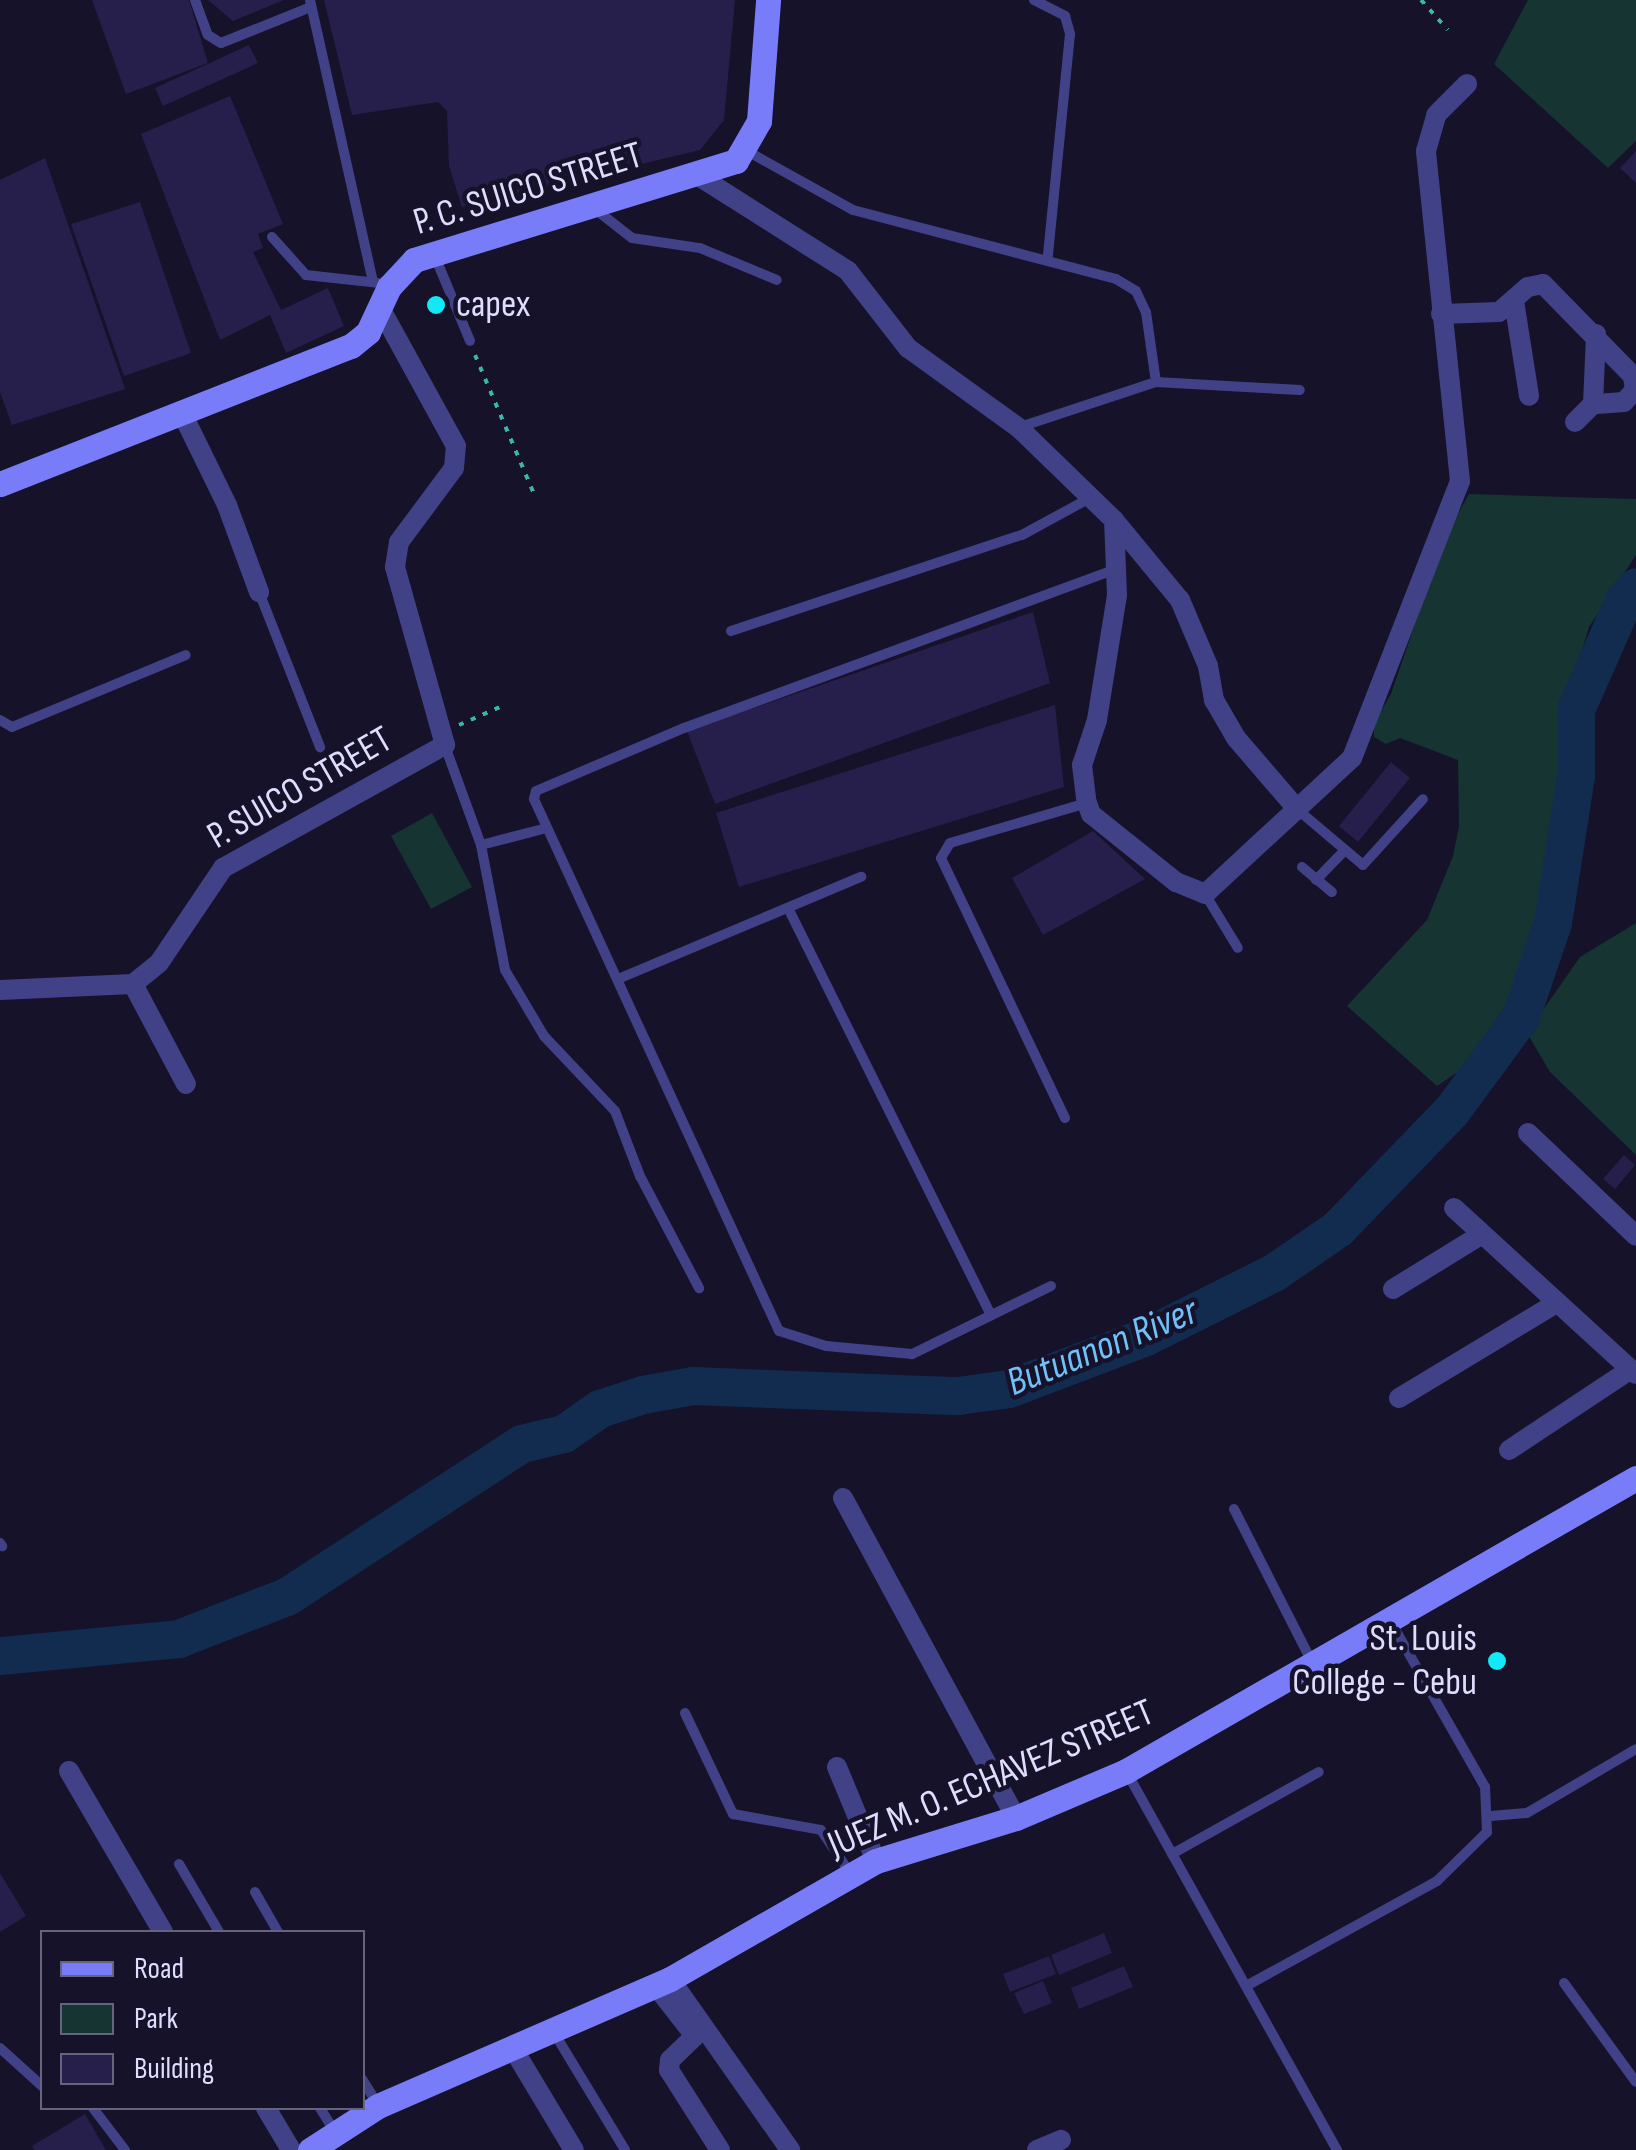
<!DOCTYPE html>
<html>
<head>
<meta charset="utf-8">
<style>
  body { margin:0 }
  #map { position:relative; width:1636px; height:2150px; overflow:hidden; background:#15122a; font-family:"Sofia Sans Condensed",sans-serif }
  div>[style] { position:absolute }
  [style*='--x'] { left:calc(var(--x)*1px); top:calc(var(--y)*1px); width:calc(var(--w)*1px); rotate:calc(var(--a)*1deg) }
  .green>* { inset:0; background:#163431 }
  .river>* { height:38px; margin:-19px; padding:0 19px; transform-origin:19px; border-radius:19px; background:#122c4f }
  .building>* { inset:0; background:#261f4b }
  .path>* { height:4px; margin-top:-2px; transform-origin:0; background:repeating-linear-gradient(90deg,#37b8a9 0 5px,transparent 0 13px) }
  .lane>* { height:10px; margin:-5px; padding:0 5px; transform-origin:5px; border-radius:5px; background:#404187 }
  .street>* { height:20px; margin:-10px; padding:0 10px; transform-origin:10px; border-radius:10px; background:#404187 }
  .secondary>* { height:25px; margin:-12.5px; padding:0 12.5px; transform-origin:12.5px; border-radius:12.5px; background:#797cf9 }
  .dots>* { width:28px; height:28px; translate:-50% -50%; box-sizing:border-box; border:5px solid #15122a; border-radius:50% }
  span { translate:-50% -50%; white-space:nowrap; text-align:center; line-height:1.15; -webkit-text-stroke:9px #15122a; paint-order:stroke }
  .street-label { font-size:38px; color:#dfddfd }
  .poi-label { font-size:38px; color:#dfddfd }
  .left { translate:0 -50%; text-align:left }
  .right { translate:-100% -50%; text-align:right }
  .water-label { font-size:40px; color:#70c1f8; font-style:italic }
  .legend { position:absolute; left:40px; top:1930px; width:325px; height:180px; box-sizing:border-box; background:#15122a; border:2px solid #66637e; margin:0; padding:12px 18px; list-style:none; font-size:30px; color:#dfddfd }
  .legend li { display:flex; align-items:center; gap:20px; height:50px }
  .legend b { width:50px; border:2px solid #66637e }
</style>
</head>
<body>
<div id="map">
  <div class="green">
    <i style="clip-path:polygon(1528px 0,1636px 0,1636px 141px,1608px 168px,1494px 64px)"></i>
    <i style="clip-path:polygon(1469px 494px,1636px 499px,1636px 555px,1589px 627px,1563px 713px,1564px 781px,1552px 876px,1527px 977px,1513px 1010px,1468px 1065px,1437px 1086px,1347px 1006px,1427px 920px,1453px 856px,1459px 826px,1458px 760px,1400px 738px,1386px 744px,1374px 737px,1374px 723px,1391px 694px,1445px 537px)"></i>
    <i style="clip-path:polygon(432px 813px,472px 887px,431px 909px,391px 836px)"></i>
    <i style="clip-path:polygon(1636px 923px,1636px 1155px,1550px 1072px,1527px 1033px,1580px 957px)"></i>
  </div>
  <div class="river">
    <i style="--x:0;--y:1656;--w:180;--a:-5.4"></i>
    <i style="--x:179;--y:1639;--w:116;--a:-21.3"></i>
    <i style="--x:287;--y:1597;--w:280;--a:-33.1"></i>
    <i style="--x:522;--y:1444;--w:43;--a:-13.4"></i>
    <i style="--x:564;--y:1434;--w:44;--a:-34.8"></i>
    <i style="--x:600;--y:1409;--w:45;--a:-18"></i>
    <i style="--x:643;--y:1395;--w:51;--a:-10.2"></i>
    <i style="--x:693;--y:1386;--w:265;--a:2.2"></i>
    <i style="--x:958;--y:1396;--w:51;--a:-7.8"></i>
    <i style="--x:1009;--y:1389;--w:144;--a:-20.7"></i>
    <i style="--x:1144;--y:1338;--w:145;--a:-26.6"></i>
    <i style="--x:1274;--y:1273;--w:78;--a:-34.5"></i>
    <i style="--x:1338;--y:1229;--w:164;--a:-46"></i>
    <i style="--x:1452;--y:1111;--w:117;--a:-53.7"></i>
    <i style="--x:1521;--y:1017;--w:99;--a:-71.2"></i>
    <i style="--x:1553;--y:923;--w:149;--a:-81.1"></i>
    <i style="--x:1576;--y:776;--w:66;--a:-90"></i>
    <i style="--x:1576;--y:710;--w:119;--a:-66.2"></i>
    <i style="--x:1624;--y:601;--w:18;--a:-49"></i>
  </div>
  <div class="building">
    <i style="clip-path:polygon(92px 0,189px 0,208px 63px,126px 94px)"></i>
    <i style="clip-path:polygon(208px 0,284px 0,233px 21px)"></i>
    <i style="clip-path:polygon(324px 0,735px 0,724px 120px,700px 150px,462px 207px,449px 166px,447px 111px,438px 102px,352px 115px)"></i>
    <i style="clip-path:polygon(249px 45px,258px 63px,163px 106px,155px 88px)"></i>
    <i style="clip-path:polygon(230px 96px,283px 224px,258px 234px,263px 248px,253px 252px,281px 310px,328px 288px,344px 326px,286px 353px,270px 315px,220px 340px,141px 134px)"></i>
    <i style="clip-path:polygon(1636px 151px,1636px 183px,1620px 168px)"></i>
    <i style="clip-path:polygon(45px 158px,125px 389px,12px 425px,0 392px,0 180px)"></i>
    <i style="clip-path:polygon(140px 202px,191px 353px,124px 376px,71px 224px)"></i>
    <i style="clip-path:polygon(1033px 612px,1050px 683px,715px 804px,687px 731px)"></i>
    <i style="clip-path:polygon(1055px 705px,1064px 787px,739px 887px,716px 813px)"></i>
    <i style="clip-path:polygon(1391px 762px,1410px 778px,1358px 842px,1339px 826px)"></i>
    <i style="clip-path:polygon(1093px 831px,1145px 879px,1043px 935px,1012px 878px)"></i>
    <i style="clip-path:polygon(1624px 1155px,1635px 1165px,1615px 1189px,1603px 1179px)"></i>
    <i style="clip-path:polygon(0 1873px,26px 1916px,0 1932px)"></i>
    <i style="clip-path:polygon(1104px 1933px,1112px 1953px,1059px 1975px,1051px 1955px)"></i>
    <i style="clip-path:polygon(1049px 1956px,1056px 1974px,1010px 1992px,1003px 1974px)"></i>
    <i style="clip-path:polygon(1124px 1966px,1133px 1987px,1079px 2009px,1071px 1988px)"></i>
    <i style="clip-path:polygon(1043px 1981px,1052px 2003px,1024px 2014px,1014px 1993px)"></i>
    <i style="clip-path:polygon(85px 2114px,106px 2150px,34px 2150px,32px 2146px)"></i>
  </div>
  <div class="path">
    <i style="--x:1421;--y:0;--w:40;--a:48"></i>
    <i style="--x:475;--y:355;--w:151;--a:67"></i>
    <i style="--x:459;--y:725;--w:45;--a:-23.7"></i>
  </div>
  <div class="lane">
    <i style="--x:195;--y:0;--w:37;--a:70"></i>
    <i style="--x:208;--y:35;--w:15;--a:32"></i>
    <i style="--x:221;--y:43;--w:97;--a:-21.8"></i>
    <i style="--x:310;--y:0;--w:289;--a:77.4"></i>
    <i style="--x:1034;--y:0;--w:35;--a:27"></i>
    <i style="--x:1065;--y:16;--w:19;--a:74"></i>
    <i style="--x:1070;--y:34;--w:223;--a:95.7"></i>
    <i style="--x:747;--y:151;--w:121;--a:29.1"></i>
    <i style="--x:853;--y:210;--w:272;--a:14.7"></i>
    <i style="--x:1116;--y:279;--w:23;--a:31"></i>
    <i style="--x:1136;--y:291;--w:23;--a:65"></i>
    <i style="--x:1146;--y:312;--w:71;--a:81.9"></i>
    <i style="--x:595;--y:209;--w:47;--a:38.1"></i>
    <i style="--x:632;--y:238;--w:69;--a:8.4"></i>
    <i style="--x:700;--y:248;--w:83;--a:22.6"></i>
    <i style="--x:272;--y:237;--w:51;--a:48.2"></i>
    <i style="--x:306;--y:275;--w:72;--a:6.3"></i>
    <i style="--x:434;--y:254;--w:94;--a:67.5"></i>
    <i style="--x:1020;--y:427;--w:143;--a:-18.3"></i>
    <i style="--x:1156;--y:382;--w:144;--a:3.2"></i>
    <i style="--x:259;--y:592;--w:167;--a:68.5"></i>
    <i style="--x:731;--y:631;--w:306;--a:-18.3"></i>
    <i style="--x:1022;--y:535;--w:77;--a:-28.6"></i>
    <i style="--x:0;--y:720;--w:14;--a:30"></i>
    <i style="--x:12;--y:727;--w:188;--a:-22.5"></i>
    <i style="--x:445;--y:746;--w:105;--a:70"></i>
    <i style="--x:481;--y:845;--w:127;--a:79.1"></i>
    <i style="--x:505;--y:970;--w:77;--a:59.4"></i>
    <i style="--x:544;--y:1036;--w:103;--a:46.6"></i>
    <i style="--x:615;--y:1111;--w:70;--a:69"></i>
    <i style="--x:640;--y:1176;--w:127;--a:62.2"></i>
    <i style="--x:1298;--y:810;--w:85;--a:40.2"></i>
    <i style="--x:1363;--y:865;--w:89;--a:-47.7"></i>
    <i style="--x:481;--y:845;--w:64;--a:-14.5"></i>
    <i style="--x:1302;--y:867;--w:39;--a:40"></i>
    <i style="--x:1316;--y:880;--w:39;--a:-46"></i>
    <i style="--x:1205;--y:894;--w:63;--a:58.6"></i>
    <i style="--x:788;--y:908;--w:455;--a:63.5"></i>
    <i style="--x:618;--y:979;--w:264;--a:-22.8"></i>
    <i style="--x:1065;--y:1118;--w:288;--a:-115.5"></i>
    <i style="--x:941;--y:858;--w:17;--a:-59"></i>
    <i style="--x:950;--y:843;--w:143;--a:-16.3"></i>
    <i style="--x:1051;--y:1286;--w:155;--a:153.9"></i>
    <i style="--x:912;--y:1354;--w:86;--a:-174.7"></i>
    <i style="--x:826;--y:1346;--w:49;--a:-162.3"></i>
    <i style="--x:779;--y:1331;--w:586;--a:-114.73"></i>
    <i style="--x:534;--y:799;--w:8;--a:-76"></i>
    <i style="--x:536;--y:791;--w:161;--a:-23.1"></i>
    <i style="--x:684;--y:728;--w:463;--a:-20.2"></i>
    <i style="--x:1234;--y:1509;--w:172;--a:63"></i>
    <i style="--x:0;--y:1543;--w:4;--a:56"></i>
    <i style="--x:685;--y:1713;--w:112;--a:64.6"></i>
    <i style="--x:733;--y:1814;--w:89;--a:10.3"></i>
    <i style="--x:821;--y:1830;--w:55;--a:56"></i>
    <i style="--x:1126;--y:1771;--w:434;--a:60.9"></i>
    <i style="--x:1491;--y:1816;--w:36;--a:-5"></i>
    <i style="--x:1527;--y:1813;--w:126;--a:-30.4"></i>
    <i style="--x:1172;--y:1854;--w:168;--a:-29.2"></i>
    <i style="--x:179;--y:1864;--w:79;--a:59.5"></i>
    <i style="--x:255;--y:1892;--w:46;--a:60.1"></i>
    <i style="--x:1564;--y:1983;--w:122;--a:54"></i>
    <i style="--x:1248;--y:1985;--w:216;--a:-28.8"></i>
    <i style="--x:1437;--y:1881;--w:70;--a:-44.4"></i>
    <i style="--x:1487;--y:1832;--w:45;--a:-92.5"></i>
    <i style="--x:1485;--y:1787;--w:190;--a:-119.7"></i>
    <i style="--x:553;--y:2031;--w:139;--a:58.8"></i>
    <i style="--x:0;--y:2048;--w:57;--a:42.1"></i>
    <i style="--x:362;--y:2079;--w:31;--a:58"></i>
    <i style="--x:93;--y:2108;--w:53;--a:52.7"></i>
    <i style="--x:320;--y:2108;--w:28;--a:58"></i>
  </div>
  <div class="street">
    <i style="--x:697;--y:175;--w:179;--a:32.4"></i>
    <i style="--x:848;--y:271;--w:98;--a:52.1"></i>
    <i style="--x:908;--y:348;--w:137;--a:35.8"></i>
    <i style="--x:1019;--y:428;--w:132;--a:44.1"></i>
    <i style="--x:1114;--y:520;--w:104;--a:50.5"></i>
    <i style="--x:1180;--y:600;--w:72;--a:67"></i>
    <i style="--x:1208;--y:666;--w:35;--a:80"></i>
    <i style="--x:1214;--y:700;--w:44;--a:59.9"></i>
    <i style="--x:1236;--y:738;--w:95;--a:49.3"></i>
    <i style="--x:1514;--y:301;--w:96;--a:81"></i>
    <i style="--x:1441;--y:314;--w:58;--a:-2"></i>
    <i style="--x:1499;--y:312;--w:38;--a:-41"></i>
    <i style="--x:1528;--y:287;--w:15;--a:-11"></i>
    <i style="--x:1543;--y:284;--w:129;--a:45.6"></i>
    <i style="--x:1633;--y:376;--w:14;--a:82"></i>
    <i style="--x:1635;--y:390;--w:16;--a:133"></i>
    <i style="--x:1624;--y:402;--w:31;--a:176"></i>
    <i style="--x:181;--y:411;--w:105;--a:63.9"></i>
    <i style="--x:227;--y:505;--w:93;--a:69.8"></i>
    <i style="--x:1575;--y:422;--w:25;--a:-45"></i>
    <i style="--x:1593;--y:404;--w:70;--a:-87.5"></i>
    <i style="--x:1114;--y:520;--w:75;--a:87.7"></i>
    <i style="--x:1117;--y:595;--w:127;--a:99.1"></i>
    <i style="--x:1097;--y:720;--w:47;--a:108.4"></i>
    <i style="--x:1082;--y:765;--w:38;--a:83"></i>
    <i style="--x:1087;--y:803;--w:12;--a:70"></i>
    <i style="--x:1091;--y:814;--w:109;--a:38.7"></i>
    <i style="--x:1176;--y:882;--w:31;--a:22"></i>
    <i style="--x:1205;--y:894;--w:200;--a:-42.8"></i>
    <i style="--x:1352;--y:758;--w:297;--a:-68.7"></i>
    <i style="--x:1460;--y:481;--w:332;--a:-95.9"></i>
    <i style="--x:1426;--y:151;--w:37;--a:-74"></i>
    <i style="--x:1436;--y:115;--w:44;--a:-45"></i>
    <i style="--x:133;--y:984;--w:113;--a:62.1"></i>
    <i style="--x:0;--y:990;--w:133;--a:-2.6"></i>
    <i style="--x:133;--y:984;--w:33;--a:-39"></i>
    <i style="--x:159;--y:963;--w:115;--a:-56"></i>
    <i style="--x:223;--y:868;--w:254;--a:-29"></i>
    <i style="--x:445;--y:745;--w:185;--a:-105.7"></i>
    <i style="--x:395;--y:567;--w:25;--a:-81"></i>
    <i style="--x:399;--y:542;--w:92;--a:-53.4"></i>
    <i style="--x:454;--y:468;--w:22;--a:-85"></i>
    <i style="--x:456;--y:446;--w:158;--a:-118.8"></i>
    <i style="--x:1528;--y:1133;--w:149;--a:43.6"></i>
    <i style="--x:1454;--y:1208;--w:246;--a:42.4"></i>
    <i style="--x:1393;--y:1289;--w:101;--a:-31.6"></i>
    <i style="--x:1399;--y:1398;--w:182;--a:-31.1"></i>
    <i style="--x:1509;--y:1450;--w:146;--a:-33.6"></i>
    <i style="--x:843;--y:1498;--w:364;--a:61.6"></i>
    <i style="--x:837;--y:1767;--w:102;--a:67.5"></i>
    <i style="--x:69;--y:1771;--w:186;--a:59.7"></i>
    <i style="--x:670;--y:1979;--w:209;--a:54.9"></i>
    <i style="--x:656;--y:1986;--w:63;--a:52"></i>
    <i style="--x:695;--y:2036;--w:35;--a:136"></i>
    <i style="--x:670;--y:2060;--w:10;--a:96"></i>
    <i style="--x:669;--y:2070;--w:95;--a:57.5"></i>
    <i style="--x:512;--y:2047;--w:120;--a:59"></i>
    <i style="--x:266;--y:2108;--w:49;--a:59.2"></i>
    <i style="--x:1037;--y:2150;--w:26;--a:-23"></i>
  </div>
  <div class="secondary">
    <i style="--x:0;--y:484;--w:377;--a:-21.5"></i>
    <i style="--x:351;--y:346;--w:22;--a:-39"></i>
    <i style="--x:368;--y:332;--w:50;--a:-65"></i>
    <i style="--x:389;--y:287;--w:37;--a:-47"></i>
    <i style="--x:414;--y:260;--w:337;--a:-17.1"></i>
    <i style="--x:736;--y:161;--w:46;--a:-60.1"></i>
    <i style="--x:759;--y:121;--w:121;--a:-85.7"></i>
    <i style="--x:310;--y:2150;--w:81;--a:-32.9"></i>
    <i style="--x:378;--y:2106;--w:318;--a:-23.5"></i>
    <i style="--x:670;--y:1979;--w:237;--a:-29.8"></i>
    <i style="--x:876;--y:1861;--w:146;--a:-17.1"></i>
    <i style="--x:1016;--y:1818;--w:120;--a:-23.1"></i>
    <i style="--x:1126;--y:1771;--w:588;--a:-29.88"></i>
  </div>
  <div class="dots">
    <i style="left:436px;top:305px;background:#13e9f4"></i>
    <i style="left:1497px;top:1661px;background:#13e9f4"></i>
  </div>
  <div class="street-label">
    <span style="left:528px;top:189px;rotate:-17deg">P. C. SUICO STREET</span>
    <span style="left:300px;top:788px;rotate:-30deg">P. SUICO STREET</span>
    <span style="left:991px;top:1779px;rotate:-23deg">JUEZ M. O. ECHAVEZ STREET</span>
  </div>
  <div class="poi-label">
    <span class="left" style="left:456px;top:305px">capex</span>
    <span class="right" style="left:1477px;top:1661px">St. Louis<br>College - Cebu</span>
  </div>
  <div class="water-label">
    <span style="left:1102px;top:1347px;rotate:-22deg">Butuanon River</span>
  </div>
  <ul class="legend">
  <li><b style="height:12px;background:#797cf9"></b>Road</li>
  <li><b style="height:28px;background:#163431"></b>Park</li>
  <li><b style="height:28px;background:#261f4b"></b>Building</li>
  </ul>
</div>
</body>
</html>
